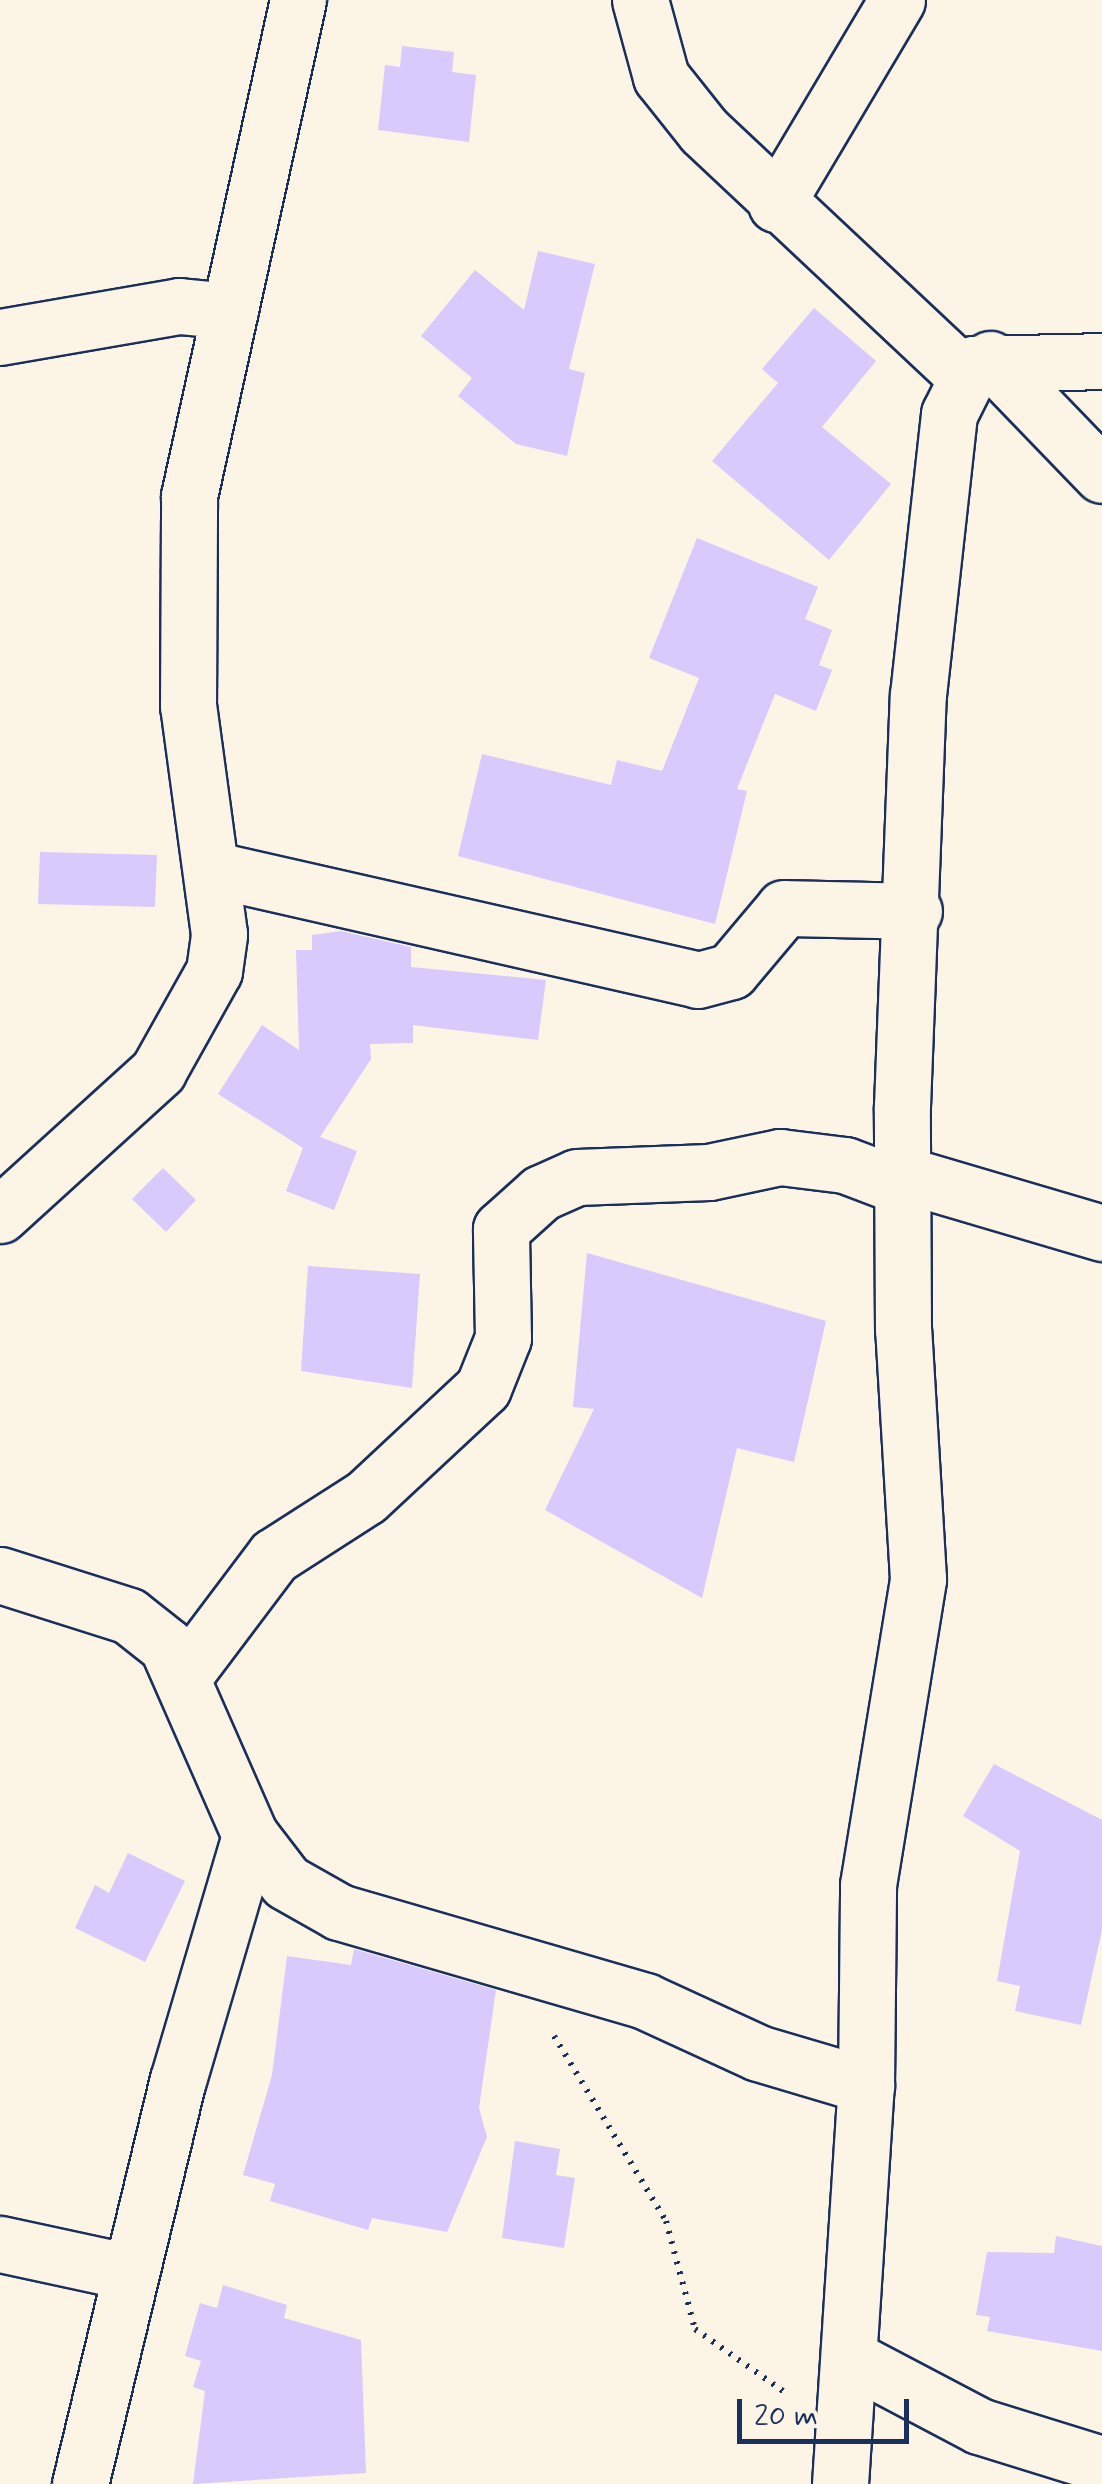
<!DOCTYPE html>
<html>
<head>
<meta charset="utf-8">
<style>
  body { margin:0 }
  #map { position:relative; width:1102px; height:2484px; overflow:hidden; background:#fcf5e5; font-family:Mynerve,sans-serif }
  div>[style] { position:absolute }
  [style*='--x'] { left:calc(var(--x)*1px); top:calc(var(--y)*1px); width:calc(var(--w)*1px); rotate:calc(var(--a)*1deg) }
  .building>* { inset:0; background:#d8cafc }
  .path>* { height:6px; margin-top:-3px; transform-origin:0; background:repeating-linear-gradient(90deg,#1b2f5e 0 2.5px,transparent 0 10.5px) }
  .roads { filter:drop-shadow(2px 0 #1b2f5e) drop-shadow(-2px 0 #1b2f5e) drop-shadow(0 2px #1b2f5e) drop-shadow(0 -2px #1b2f5e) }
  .minor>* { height:55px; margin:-27.5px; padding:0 27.5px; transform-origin:27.5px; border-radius:27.5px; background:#fcf5e5 }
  span { translate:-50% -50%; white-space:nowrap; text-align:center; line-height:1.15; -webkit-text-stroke:8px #fcf5e5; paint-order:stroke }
  .scale { position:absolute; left:737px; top:2399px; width:172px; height:45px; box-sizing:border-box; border:5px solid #1b2f5e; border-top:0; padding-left:12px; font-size:30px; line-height:35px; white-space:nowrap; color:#1b2f5e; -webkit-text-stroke:8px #fcf5e5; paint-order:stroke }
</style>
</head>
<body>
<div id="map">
  <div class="building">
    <i style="clip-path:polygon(402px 46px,454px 52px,452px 72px,476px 75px,469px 142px,378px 130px,385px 65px,400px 67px)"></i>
    <i style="clip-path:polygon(538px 251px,595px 264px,569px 369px,585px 373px,567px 456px,516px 444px,458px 396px,472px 378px,421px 336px,475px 270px,524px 310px)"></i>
    <i style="clip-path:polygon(814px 308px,876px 361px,822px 427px,891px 484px,829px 560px,712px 461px,778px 383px,762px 369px)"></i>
    <i style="clip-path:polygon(697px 538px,818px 587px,805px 619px,832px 630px,819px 665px,832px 670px,816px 711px,775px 694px,737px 789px,747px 791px,715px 924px,458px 856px,482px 754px,611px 785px,617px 760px,662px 771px,699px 678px,649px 658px)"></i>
    <i style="clip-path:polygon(40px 852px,157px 855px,155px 907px,38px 904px)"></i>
    <i style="clip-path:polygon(341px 931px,411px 947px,411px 967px,546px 980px,538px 1040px,413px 1025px,413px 1043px,370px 1044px,371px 1059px,320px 1137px,357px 1151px,334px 1210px,286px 1191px,303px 1148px,218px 1094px,262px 1025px,299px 1050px,296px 950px,312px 950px,312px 935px)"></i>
    <i style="clip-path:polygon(163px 1168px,196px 1200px,166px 1232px,132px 1199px)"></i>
    <i style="clip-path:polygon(587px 1253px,826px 1321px,794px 1462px,737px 1448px,702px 1598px,545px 1510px,594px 1409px,573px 1407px)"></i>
    <i style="clip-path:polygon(308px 1266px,420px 1274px,412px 1388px,301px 1371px)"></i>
    <i style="clip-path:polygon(994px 1764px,1102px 1820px,1102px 1930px,1081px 2025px,1015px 2011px,1020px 1986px,997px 1981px,1020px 1851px,963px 1816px)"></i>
    <i style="clip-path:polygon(128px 1853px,185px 1881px,145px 1962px,75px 1928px,95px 1885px,109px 1893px)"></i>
    <i style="clip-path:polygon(354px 1949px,496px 1990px,479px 2108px,487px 2137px,447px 2232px,372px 2218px,368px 2230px,270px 2201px,275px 2184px,243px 2175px,272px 2075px,287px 1956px,351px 1965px)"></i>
    <i style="clip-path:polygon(515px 2141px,560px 2149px,556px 2175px,575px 2178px,564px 2248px,502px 2238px)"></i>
    <i style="clip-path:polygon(1056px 2236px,1102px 2246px,1102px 2351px,987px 2331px,990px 2317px,976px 2315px,987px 2252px,1054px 2253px)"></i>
    <i style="clip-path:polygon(223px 2285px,287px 2305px,284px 2318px,361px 2340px,366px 2473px,193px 2484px,205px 2391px,193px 2387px,201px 2361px,185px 2356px,200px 2303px,217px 2308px)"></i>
  </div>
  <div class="path">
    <i style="--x:554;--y:2036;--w:216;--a:58.8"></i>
    <i style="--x:666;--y:2221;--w:112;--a:75"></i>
    <i style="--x:695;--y:2329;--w:113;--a:35.2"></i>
  </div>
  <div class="roads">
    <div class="minor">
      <i style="--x:640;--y:0;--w:80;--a:74.7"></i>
      <i style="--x:661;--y:77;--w:69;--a:51.5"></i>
      <i style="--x:704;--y:131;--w:358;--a:43.2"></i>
      <i style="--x:776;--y:204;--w:237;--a:-59.3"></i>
      <i style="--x:0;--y:337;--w:182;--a:-9.8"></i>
      <i style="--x:179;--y:306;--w:51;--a:5.6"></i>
      <i style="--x:990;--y:359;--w:161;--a:46"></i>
      <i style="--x:211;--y:869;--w:499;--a:12.8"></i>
      <i style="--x:698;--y:980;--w:34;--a:-15"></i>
      <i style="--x:731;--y:971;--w:82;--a:-49.9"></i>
      <i style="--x:784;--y:908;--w:130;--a:1.3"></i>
      <i style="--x:902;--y:1174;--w:209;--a:16.4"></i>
      <i style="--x:0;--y:1215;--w:214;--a:-42.3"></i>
      <i style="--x:158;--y:1071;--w:115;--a:-60.8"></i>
      <i style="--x:214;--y:971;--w:37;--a:-82"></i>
      <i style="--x:219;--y:934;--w:230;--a:-97.7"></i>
      <i style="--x:188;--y:706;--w:210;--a:-89.7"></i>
      <i style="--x:189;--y:496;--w:508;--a:-77.61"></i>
      <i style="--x:0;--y:1575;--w:135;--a:17.6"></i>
      <i style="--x:129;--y:1616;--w:48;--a:38.3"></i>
      <i style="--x:167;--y:1646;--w:206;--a:66.3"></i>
      <i style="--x:250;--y:1835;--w:59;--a:52.5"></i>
      <i style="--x:286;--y:1882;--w:61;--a:29.5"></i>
      <i style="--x:339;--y:1912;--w:319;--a:16.2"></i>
      <i style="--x:645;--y:2001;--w:124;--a:24.7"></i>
      <i style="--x:758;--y:2053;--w:113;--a:16.5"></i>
      <i style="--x:185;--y:1674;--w:148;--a:-53"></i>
      <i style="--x:274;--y:1556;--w:109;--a:-32.7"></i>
      <i style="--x:366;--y:1497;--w:160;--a:-43"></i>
      <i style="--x:483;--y:1388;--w:54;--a:-68.2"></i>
      <i style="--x:503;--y:1338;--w:109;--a:-91.1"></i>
      <i style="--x:501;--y:1229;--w:54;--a:-42"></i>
      <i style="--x:541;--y:1193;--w:39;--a:-24"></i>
      <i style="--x:577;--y:1177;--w:132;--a:-2.2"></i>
      <i style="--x:709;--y:1172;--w:73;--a:-11.9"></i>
      <i style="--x:780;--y:1157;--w:65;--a:7"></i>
      <i style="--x:845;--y:1165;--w:62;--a:20.8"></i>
      <i style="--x:0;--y:2244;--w:132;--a:12.2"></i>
      <i style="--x:852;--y:2359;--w:144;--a:27.8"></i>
      <i style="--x:979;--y:2426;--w:129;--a:17.2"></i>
      <i style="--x:80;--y:2484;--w:416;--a:-76.4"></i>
      <i style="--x:178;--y:2080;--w:255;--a:-73.6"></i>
      <i style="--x:840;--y:2484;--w:400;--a:-86.3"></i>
      <i style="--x:866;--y:2085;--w:200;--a:-89.4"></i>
      <i style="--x:868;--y:1885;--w:310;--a:-80.7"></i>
      <i style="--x:918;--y:1579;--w:249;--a:-93.4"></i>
      <i style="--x:903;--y:1330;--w:224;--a:-90.3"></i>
      <i style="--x:902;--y:1106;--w:411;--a:-87.8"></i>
      <i style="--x:918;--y:695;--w:283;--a:-83.7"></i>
      <i style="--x:949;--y:414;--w:56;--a:-63.4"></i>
      <i style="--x:974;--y:364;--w:128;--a:-1.3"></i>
    </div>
  </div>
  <div class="scale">20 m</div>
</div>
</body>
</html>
